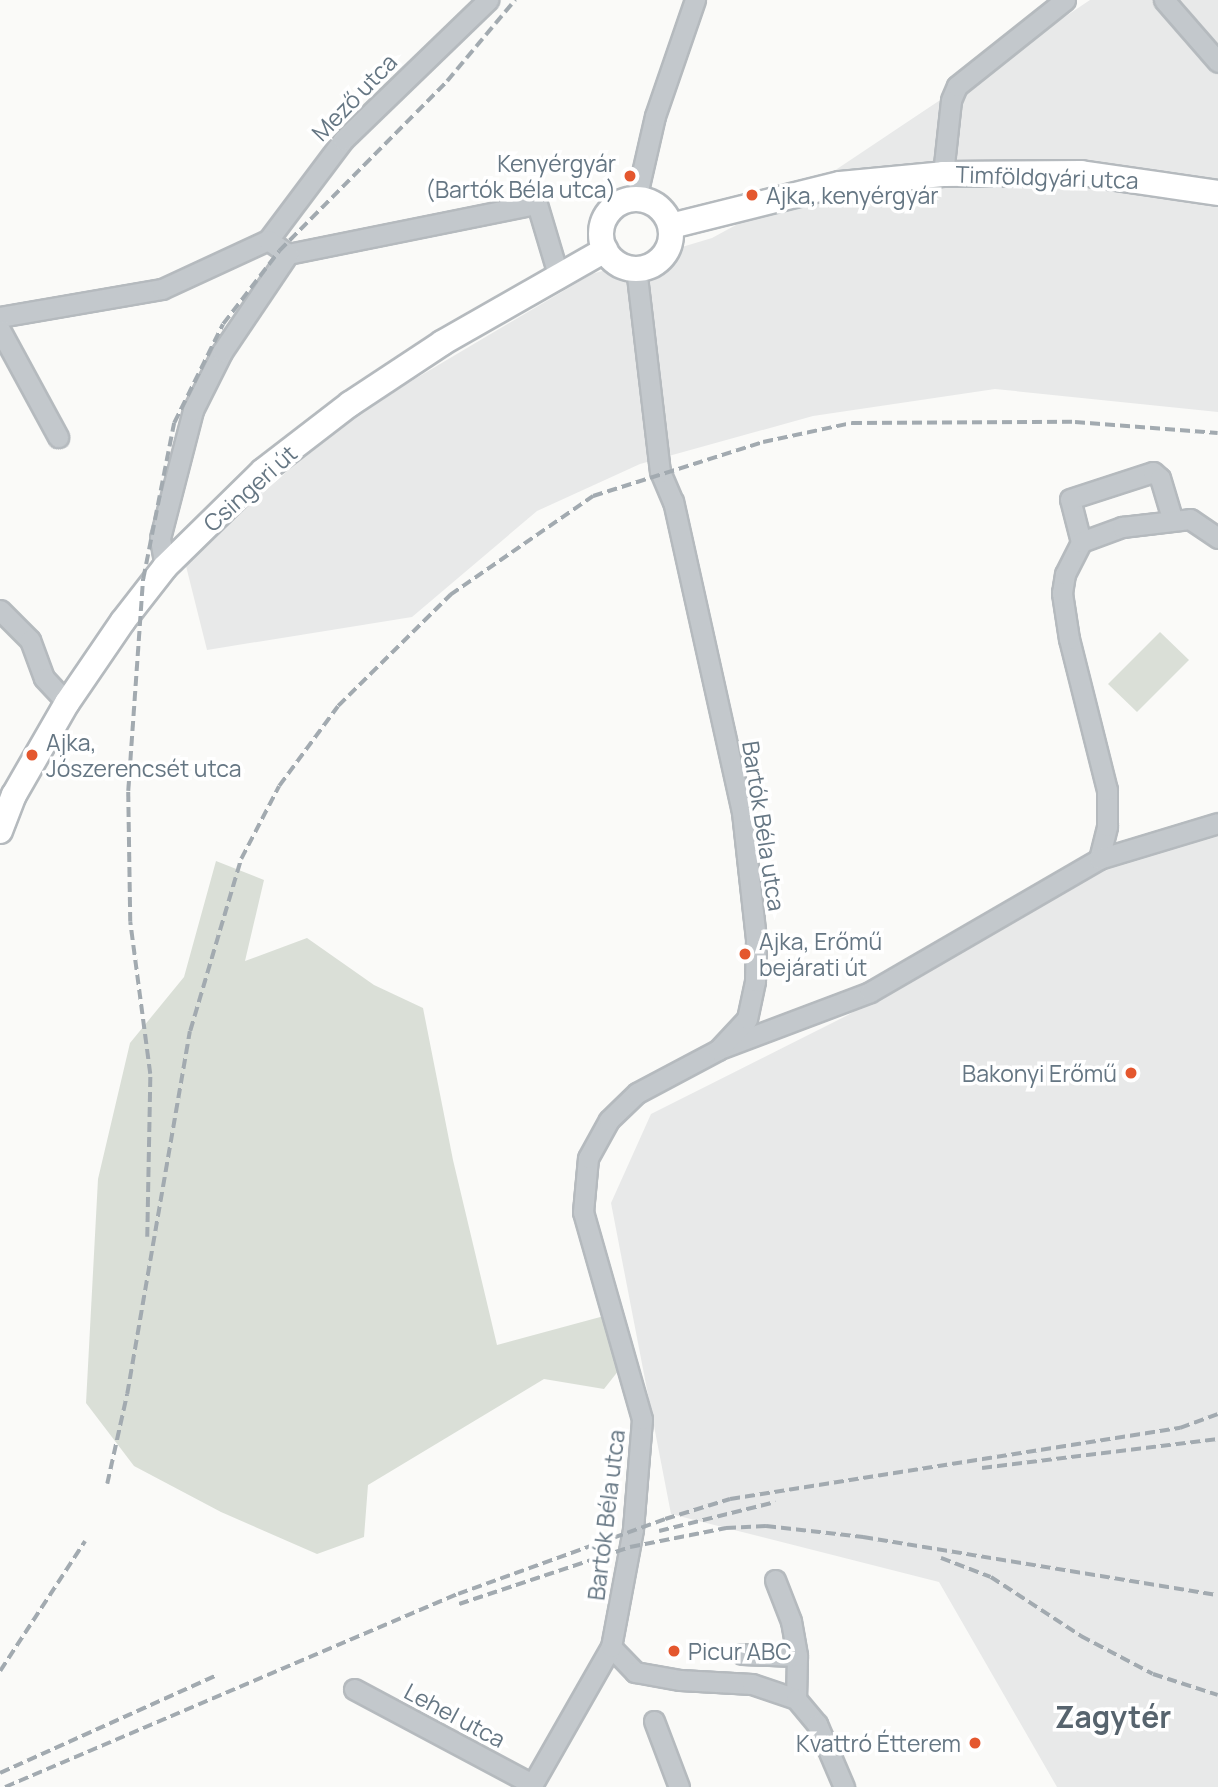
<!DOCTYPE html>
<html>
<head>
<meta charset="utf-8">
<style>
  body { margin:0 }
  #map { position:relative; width:1218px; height:1787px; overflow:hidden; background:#fafaf8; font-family:Manrope,sans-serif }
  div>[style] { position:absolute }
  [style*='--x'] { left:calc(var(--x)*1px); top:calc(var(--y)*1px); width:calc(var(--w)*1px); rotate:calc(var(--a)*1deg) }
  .built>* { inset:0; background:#e8e9e9 }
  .green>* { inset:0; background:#dadfd7 }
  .roads { filter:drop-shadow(2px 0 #b5babe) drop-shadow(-2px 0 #b5babe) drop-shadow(0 2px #b5babe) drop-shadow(0 -2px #b5babe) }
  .minor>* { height:19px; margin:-9.5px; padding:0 9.5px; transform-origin:9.5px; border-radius:9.5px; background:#c3c8cc }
  .major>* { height:24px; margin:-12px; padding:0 12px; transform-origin:12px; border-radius:12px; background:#fff }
  .major>.ring { margin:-12px; padding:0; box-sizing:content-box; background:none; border:24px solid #fff; border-radius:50% }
  .rail>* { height:3.5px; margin-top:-1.75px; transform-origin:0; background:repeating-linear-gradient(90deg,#a2aab0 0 10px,transparent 0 15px) }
  .dots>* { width:19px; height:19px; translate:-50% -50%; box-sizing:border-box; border:4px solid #fff; border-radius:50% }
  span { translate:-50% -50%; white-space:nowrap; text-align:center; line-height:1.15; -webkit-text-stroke:7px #fff; paint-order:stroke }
  .street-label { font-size:23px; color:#657683 }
  .poi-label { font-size:23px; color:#657683 }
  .right { translate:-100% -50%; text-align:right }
  .left { translate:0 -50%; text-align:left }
  .district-label { font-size:30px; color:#57646e; font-weight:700 }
</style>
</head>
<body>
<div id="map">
  <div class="built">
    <i style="clip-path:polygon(1090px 0,1218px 0,1218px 412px,995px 389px,813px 416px,640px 464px,537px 511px,412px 617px,207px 650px,185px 562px,344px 421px,592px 274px,712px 238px,828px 175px)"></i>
    <i style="clip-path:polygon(1218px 830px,1218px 1787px,1057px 1787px,939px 1582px,671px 1514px,611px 1203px,651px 1114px,848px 1015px,1060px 887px,1193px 833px)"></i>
  </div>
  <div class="green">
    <i style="clip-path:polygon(1160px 632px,1189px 660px,1137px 712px,1108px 684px)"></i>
    <i style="clip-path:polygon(216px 861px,264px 880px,245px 961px,307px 938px,374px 985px,423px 1008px,453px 1160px,497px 1345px,604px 1316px,619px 1370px,604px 1389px,544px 1379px,368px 1485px,364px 1537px,317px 1554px,221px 1512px,134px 1466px,86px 1403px,98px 1179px,130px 1043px,184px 977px)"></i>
  </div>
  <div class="roads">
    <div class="minor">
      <i style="--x:1164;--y:0;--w:82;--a:48.9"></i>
      <i style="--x:943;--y:174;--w:74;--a:-83.8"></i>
      <i style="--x:951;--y:100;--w:15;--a:-67"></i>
      <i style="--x:957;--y:86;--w:138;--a:-38.5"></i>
      <i style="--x:636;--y:199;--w:85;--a:-77.1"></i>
      <i style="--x:655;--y:116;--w:123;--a:-71"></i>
      <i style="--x:268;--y:240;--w:125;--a:-53.1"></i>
      <i style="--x:343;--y:140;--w:202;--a:-44"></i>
      <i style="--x:0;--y:317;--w:164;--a:-9.8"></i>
      <i style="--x:162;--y:289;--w:117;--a:-24.8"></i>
      <i style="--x:268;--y:240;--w:24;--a:35"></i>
      <i style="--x:288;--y:254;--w:254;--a:-11.4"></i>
      <i style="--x:537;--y:204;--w:77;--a:73.4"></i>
      <i style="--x:0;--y:330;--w:122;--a:61.5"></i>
      <i style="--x:1081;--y:542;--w:44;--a:-104.3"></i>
      <i style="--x:1070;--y:499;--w:87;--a:-18"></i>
      <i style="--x:1153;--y:472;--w:9;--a:41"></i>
      <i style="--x:1160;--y:478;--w:42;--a:73.3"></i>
      <i style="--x:165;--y:567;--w:29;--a:-100"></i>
      <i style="--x:160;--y:538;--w:132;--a:-75.5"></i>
      <i style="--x:193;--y:410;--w:65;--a:-63.4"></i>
      <i style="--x:222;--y:352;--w:118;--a:-56"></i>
      <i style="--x:0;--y:610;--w:42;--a:45"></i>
      <i style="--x:30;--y:640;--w:40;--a:69.8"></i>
      <i style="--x:44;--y:678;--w:34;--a:47"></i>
      <i style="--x:1099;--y:859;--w:34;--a:-76"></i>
      <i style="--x:1107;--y:826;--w:36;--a:-90"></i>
      <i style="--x:1107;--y:790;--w:156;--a:-104.1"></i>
      <i style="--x:1069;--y:639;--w:47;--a:-98.7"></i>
      <i style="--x:1062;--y:593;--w:19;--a:-81"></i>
      <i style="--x:1065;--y:574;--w:36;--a:-63"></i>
      <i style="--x:1081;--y:542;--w:44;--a:-20.1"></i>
      <i style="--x:1122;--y:527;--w:68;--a:-6.7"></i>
      <i style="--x:1190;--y:519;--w:34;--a:34"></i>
      <i style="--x:722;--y:1048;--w:158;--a:-20.7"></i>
      <i style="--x:870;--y:992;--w:265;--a:-30.1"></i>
      <i style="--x:1099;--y:859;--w:124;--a:-16.8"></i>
      <i style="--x:775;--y:1580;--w:44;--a:68.7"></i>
      <i style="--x:791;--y:1621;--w:36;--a:80"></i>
      <i style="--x:797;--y:1656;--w:43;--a:91.3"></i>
      <i style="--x:611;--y:1647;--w:35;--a:46"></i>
      <i style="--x:635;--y:1672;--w:46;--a:10.1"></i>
      <i style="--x:680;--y:1680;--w:72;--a:3.2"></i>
      <i style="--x:752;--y:1684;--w:46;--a:18.8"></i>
      <i style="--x:796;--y:1699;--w:33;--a:50"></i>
      <i style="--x:817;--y:1724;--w:69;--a:66.8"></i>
      <i style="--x:742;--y:1654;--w:55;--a:2.1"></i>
      <i style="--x:354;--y:1689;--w:202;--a:28.1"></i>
      <i style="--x:654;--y:1721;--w:71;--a:69.3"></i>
      <i style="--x:531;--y:1787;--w:161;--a:-60.3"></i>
      <i style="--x:611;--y:1647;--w:120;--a:-79.4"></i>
      <i style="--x:633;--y:1529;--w:110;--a:-85.3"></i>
      <i style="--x:642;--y:1419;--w:215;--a:-105.9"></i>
      <i style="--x:583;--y:1212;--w:54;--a:-84.7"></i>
      <i style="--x:588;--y:1158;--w:43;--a:-61.1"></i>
      <i style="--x:609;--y:1120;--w:39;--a:-44"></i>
      <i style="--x:637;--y:1093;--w:92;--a:-28"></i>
      <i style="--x:718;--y:1050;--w:42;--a:-46.9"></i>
      <i style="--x:747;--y:1019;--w:39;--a:-78"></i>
      <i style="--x:755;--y:981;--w:42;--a:-88.6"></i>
      <i style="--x:756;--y:939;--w:128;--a:-96.3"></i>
      <i style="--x:742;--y:812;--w:318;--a:-102.5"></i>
      <i style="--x:673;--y:502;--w:33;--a:-113"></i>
      <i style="--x:660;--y:472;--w:204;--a:-96.7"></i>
    </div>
    <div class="major">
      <i class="ring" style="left:601px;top:199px;width:46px;height:46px"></i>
      <i style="--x:671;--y:226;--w:174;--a:-14"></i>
      <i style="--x:840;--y:184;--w:103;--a:-5.5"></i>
      <i style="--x:943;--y:174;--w:138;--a:-0.4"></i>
      <i style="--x:1081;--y:173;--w:138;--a:8.3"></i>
      <i style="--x:0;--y:831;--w:39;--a:-69"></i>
      <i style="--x:14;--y:795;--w:106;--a:-60.1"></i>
      <i style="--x:67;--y:703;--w:99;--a:-55.7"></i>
      <i style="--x:123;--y:621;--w:68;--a:-52.1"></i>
      <i style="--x:165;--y:567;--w:137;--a:-44.4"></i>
      <i style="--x:263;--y:471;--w:110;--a:-37.6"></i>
      <i style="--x:350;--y:404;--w:110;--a:-33.5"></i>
      <i style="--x:442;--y:343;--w:188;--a:-29.7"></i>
    </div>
  </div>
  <div class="rail">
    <i style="--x:147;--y:1237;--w:163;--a:-88.9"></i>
    <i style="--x:150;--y:1074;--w:153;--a:-97.5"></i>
    <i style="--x:130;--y:922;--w:131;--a:-90.9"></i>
    <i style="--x:128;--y:791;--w:213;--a:-86"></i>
    <i style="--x:143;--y:579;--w:159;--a:-78.8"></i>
    <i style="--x:174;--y:423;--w:110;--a:-63.7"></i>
    <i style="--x:223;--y:324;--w:92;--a:-52.5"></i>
    <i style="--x:279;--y:251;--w:239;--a:-45.3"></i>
    <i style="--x:447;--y:81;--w:106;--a:-50"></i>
    <i style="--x:982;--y:1468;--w:238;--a:-7"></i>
    <i style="--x:107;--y:1484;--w:92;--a:-77.5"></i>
    <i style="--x:127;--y:1394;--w:368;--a:-80.2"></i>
    <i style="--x:190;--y:1031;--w:179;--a:-73.5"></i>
    <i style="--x:241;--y:859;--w:82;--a:-62.5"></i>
    <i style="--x:279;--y:786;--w:99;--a:-53.6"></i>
    <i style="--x:338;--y:706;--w:158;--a:-44.7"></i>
    <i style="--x:450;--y:595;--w:174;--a:-34.7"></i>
    <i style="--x:593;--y:496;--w:178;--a:-17.6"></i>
    <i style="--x:763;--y:442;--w:91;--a:-12.1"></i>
    <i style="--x:852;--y:423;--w:223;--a:-0.3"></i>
    <i style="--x:1075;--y:422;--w:143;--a:4.4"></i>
    <i style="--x:659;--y:1531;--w:120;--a:-14"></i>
    <i style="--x:941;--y:1558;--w:53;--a:20.8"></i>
    <i style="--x:991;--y:1577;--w:108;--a:33.2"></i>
    <i style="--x:1081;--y:1636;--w:81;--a:27.8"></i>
    <i style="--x:1153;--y:1674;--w:68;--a:17.9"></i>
    <i style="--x:459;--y:1604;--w:180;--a:-18.4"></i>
    <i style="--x:630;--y:1547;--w:98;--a:-11.2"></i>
    <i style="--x:726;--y:1528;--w:40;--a:-2.9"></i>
    <i style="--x:766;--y:1526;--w:98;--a:6.5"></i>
    <i style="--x:863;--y:1537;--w:360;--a:9.3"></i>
    <i style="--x:0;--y:1671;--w:155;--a:-56.8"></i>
    <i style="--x:0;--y:1773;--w:236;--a:-24.3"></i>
    <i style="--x:5;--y:1787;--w:492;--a:-23.1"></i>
    <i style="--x:458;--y:1594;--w:220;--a:-19.9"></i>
    <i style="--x:665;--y:1519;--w:68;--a:-17.1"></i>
    <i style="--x:730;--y:1499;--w:456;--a:-9"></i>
    <i style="--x:1180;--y:1428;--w:40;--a:-20.2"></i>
  </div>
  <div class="dots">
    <i style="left:630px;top:176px;background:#e4572e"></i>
    <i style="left:752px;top:195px;background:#e4572e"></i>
    <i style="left:32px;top:755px;background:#e4572e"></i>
    <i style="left:745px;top:954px;background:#e4572e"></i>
    <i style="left:1131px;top:1073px;background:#e4572e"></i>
    <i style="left:674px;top:1651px;background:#e4572e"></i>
    <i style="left:975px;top:1743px;background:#e4572e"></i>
  </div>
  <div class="street-label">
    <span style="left:354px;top:97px;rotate:-46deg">Mező utca</span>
    <span style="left:1047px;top:177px;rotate:2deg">Timföldgyári utca</span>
    <span style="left:250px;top:488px;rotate:-42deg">Csingeri út</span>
    <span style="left:764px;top:826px;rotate:81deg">Bartók Béla utca</span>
    <span style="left:606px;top:1515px;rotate:-83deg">Bartók Béla utca</span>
    <span style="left:455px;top:1715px;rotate:28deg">Lehel utca</span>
  </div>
  <div class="poi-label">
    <span class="right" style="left:616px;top:176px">Kenyérgyár<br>(Bartók Béla utca)</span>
    <span class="left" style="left:766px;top:195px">Ajka, kenyérgyár</span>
    <span class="left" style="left:46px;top:755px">Ajka,<br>Jószerencsét utca</span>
    <span class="left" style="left:759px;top:954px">Ajka, Erőmű<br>bejárati út</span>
    <span class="right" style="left:1117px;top:1073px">Bakonyi Erőmű</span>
    <span class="left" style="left:688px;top:1651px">Picur ABC</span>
    <span class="right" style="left:961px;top:1743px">Kvattró Étterem</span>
  </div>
  <div class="district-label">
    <span style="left:1113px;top:1717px">Zagytér</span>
  </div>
</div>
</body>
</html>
